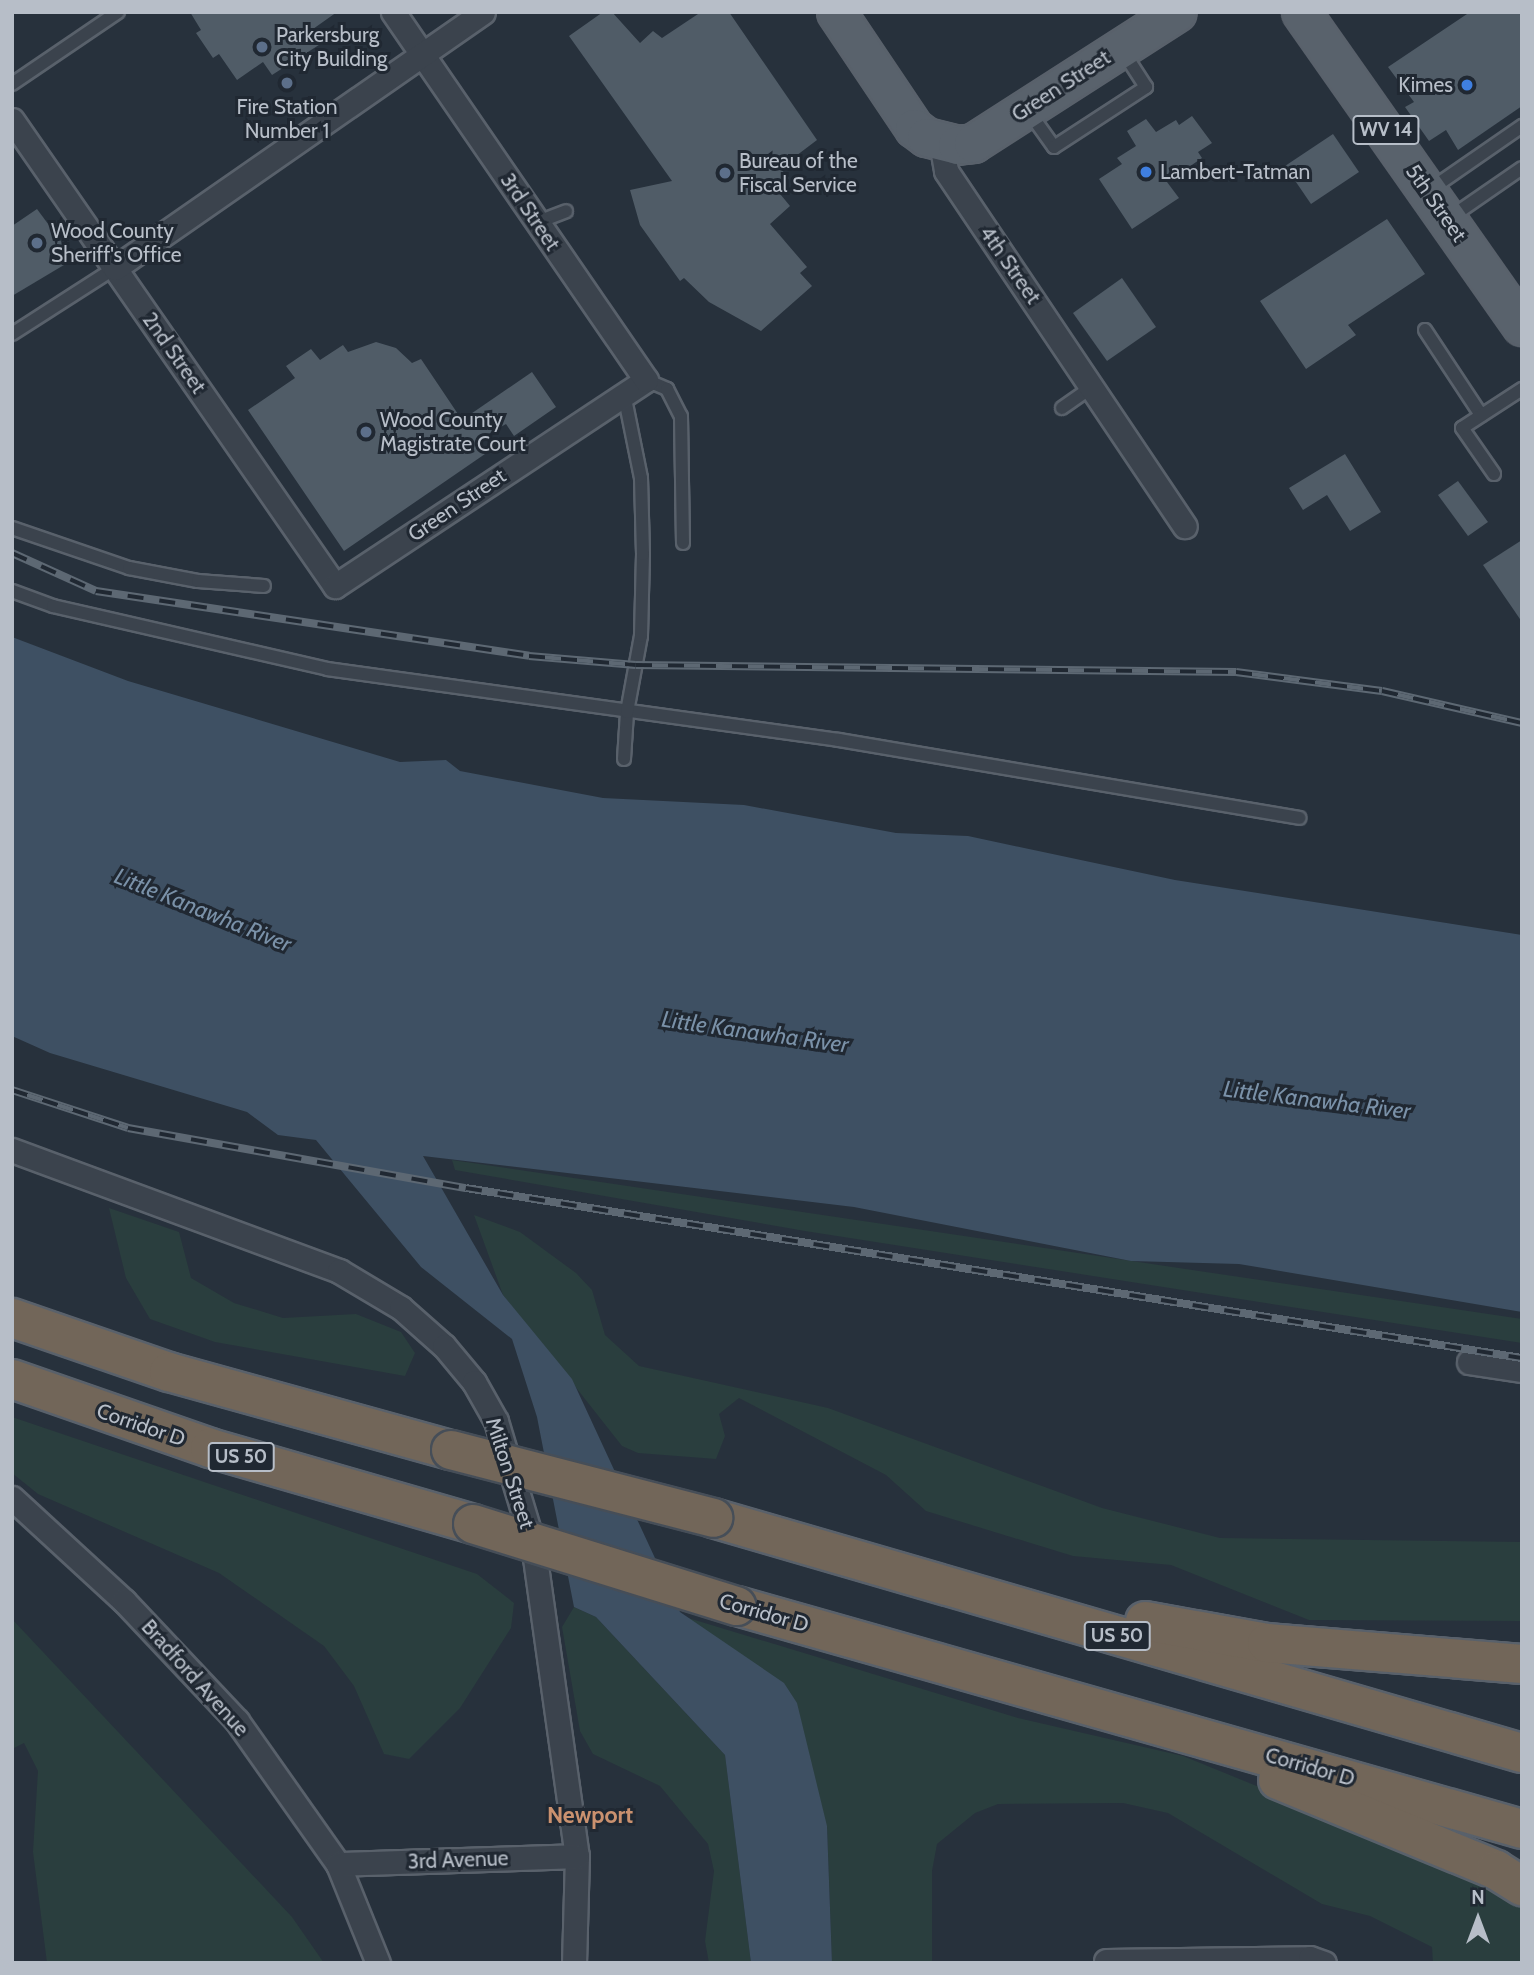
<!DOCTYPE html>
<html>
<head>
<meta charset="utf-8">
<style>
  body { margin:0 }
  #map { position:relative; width:1534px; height:1975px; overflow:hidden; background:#27313c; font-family:Cabin,sans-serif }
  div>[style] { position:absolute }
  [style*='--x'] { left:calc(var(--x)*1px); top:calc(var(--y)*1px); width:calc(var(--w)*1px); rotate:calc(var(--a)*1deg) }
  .green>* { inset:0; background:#2a3e3e }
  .water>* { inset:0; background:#3e5063 }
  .building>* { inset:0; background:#505c67 }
  .roads { filter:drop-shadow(2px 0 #59616b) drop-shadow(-2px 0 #59616b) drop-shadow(0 2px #59616b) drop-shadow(0 -2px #59616b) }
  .lane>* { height:12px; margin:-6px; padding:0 6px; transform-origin:6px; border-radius:6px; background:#3b434d }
  .street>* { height:23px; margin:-11.5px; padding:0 11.5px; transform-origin:11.5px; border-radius:11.5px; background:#3b434d }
  .primary>* { height:37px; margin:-18.5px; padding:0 18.5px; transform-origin:18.5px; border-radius:18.5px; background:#59626c }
  .highway>* { height:38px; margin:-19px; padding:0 19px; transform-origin:19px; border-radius:19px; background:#726659 }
  .rail>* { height:8px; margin-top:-4px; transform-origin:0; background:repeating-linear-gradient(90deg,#202832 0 16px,#5d6873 0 32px); box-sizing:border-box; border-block:2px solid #5d6873 }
  .bridges { filter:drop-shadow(2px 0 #464e58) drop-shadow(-2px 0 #464e58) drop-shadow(0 2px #464e58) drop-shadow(0 -2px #464e58) }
  .highway-bridge>* { height:38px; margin:-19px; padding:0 19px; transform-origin:19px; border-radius:19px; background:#726659 }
  .dots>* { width:19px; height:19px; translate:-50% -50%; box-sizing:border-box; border:4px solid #202832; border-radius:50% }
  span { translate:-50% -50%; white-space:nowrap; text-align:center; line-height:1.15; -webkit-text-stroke:6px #202832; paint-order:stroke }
  .shield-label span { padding:2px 5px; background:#202832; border:2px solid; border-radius:5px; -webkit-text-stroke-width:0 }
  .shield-label { font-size:19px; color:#b7bec8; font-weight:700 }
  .poi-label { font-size:21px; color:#b7bec8 }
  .left { translate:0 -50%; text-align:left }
  .right { translate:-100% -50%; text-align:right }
  .street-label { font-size:21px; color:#b7bec8 }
  .water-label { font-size:23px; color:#7a91a8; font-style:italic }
  .neighbourhood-label { font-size:23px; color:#ca916f; font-weight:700 }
  .frame { position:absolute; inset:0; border:14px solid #b7bec8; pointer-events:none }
  .north { position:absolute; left:1443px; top:1884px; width:70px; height:70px; -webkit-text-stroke:5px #202832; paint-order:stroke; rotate:0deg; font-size:19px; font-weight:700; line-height:28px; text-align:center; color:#b7bec8 }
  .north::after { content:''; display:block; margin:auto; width:24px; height:32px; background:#b7bec8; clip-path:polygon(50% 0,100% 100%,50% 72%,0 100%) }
</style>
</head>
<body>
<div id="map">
  <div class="green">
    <i style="clip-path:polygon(452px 1160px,1522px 1319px,1522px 1343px,805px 1231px,455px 1170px)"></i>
    <i style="clip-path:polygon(109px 1208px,179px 1232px,191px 1278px,234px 1303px,283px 1318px,356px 1314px,401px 1332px,415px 1353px,405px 1376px,215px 1342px,150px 1319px,126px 1278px)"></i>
    <i style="clip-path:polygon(474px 1215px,520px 1232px,576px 1273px,592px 1290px,605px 1335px,639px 1366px,828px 1408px,1102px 1508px,1220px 1538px,1522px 1542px,1522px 1621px,1309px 1620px,1171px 1565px,1073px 1556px,926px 1511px,886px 1475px,739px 1398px,719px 1414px,725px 1436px,716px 1459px,638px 1453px,622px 1446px,503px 1295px)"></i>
    <i style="clip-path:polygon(12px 1417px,477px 1574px,514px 1603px,511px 1628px,460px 1708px,409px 1759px,384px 1754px,354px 1686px,324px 1646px,219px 1573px,38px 1494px,12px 1473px)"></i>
    <i style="clip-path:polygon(574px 1607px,596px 1617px,725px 1755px,751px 1963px,709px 1963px,705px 1941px,714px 1871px,708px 1844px,660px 1786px,593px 1754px,580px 1731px,562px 1627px)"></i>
    <i style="clip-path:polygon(685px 1617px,1018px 1718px,1183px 1756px,1490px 1881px,1522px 1902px,1522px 1963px,1433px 1963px,1432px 1947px,1370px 1916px,1322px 1904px,1168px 1813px,1123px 1803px,998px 1804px,975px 1813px,937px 1844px,932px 1871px,932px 1963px,832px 1963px,827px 1826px)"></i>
    <i style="clip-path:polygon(12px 1619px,292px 1917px,324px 1963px,47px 1963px,33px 1852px,38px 1771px,24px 1743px,12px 1749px)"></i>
  </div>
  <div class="water">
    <i style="clip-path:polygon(12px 637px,128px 681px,400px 762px,446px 760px,460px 771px,603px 798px,744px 805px,896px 833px,968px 836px,1175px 880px,1522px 935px,1522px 1312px,1239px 1264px,1131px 1261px,854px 1207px,423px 1156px,503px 1295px,572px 1379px,680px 1612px,784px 1683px,797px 1703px,827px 1826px,832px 1963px,751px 1963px,725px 1755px,596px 1617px,574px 1607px,537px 1417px,512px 1339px,421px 1267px,316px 1140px,278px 1135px,247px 1112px,50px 1053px,12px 1036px)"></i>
  </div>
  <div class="building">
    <i style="clip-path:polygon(190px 12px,337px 12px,313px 29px,322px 43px,272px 75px,263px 62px,237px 80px,219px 54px,213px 58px,196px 33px,201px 30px)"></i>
    <i style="clip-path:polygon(603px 12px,612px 12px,640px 43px,653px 31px,662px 38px,701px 12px,729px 12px,817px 140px,780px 168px,789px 178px,776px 189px,790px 206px,770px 224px,807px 267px,800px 273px,812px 286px,761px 331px,709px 302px,684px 278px,680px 281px,640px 225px,630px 190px,672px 181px,569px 36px)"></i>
    <i style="clip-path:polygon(1470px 12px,1522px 12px,1522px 106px,1458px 150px,1446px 130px,1429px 141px,1405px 107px,1414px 102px,1388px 67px)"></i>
    <i style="clip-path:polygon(1192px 116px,1212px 143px,1198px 152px,1202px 158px,1167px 182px,1179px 198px,1132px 229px,1099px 179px,1122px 164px,1117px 158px,1136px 146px,1127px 131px,1146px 119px,1156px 132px,1176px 120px,1179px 125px)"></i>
    <i style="clip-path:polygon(1333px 134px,1359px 172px,1311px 204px,1285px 166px)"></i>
    <i style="clip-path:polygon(37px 209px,74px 259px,12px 296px,12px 226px)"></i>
    <i style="clip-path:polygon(1387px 219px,1425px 274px,1348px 325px,1356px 335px,1306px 369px,1260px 301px)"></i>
    <i style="clip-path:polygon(1122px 278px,1156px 327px,1107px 361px,1073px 313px)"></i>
    <i style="clip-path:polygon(376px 342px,396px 348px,412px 363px,421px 359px,462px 420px,532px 372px,556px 407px,514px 436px,506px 424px,476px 441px,485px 454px,344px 551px,248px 410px,295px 378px,286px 366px,311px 349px,320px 360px,343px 345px,348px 352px)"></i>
    <i style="clip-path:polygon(1345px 454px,1381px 512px,1350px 531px,1327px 495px,1303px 510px,1289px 488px)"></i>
    <i style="clip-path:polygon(1458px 481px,1488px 522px,1468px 536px,1438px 495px)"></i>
    <i style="clip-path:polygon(1522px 540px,1522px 622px,1483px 565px)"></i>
  </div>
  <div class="roads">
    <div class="lane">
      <i style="--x:12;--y:84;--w:128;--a:-34.2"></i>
      <i style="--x:1029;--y:112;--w:43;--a:54.5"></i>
      <i style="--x:1054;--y:147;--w:110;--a:-33.1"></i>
      <i style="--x:1146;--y:87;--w:44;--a:-123"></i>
      <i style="--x:1431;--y:189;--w:111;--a:-34.7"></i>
      <i style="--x:1451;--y:217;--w:86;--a:-34.6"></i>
      <i style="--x:538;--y:222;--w:30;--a:-21"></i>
      <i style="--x:1425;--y:330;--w:102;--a:56.6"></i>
      <i style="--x:12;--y:334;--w:122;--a:-32.7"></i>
      <i style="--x:646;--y:380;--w:23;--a:23"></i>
      <i style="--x:667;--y:389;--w:30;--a:63"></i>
      <i style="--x:681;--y:416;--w:127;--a:89.1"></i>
      <i style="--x:1062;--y:408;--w:39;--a:-35"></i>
      <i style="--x:1494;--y:474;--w:56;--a:-124.8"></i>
      <i style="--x:1462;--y:428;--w:72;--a:-33"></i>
      <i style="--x:12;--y:528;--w:124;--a:18.9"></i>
      <i style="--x:129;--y:568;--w:70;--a:10.7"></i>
      <i style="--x:198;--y:581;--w:66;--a:4.3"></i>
      <i style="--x:12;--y:591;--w:44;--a:20.1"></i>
      <i style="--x:53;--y:606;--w:281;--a:12.9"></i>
      <i style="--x:327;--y:669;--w:517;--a:7.89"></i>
      <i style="--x:839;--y:740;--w:467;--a:9.6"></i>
      <i style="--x:624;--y:759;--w:47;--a:-86.3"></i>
      <i style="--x:627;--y:712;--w:77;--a:-79.6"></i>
      <i style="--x:641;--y:636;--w:82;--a:-88.6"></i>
      <i style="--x:643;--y:554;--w:76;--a:-91.5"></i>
      <i style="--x:641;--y:478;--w:86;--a:-101.4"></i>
    </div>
    <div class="street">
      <i style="--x:12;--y:120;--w:567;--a:55.27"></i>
      <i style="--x:335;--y:586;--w:373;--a:-33.5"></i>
      <i style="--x:646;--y:380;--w:447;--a:-124.5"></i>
      <i style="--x:941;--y:142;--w:29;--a:80"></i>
      <i style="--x:946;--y:171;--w:428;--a:56.1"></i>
      <i style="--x:115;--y:268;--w:448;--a:-34.8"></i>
      <i style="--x:12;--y:1150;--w:349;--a:20.3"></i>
      <i style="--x:339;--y:1271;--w:72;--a:30.8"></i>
      <i style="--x:401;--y:1308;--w:57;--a:41.5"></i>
      <i style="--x:444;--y:1346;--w:47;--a:50.2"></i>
      <i style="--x:474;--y:1382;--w:45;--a:60.6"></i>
      <i style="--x:496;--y:1421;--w:128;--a:73.3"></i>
      <i style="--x:533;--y:1544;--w:315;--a:82"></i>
      <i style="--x:577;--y:1856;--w:107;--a:91.6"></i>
      <i style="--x:1469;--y:1362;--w:54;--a:8.6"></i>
      <i style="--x:12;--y:1498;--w:152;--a:42.6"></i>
      <i style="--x:124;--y:1601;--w:165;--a:46.7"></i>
      <i style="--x:237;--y:1721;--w:175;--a:54.8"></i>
      <i style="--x:338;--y:1864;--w:107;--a:68"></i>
      <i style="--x:338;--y:1864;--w:239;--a:-1.9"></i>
      <i style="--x:1106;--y:1961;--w:204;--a:-0.8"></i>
      <i style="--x:1310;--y:1958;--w:15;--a:20"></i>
    </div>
    <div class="primary">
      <i style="--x:836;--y:12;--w:140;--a:56.1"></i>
      <i style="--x:914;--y:128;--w:15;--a:37"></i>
      <i style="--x:926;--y:137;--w:32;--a:14"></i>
      <i style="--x:957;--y:145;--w:16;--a:-7"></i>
      <i style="--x:973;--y:143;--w:242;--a:-32.7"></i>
      <i style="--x:1301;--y:12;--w:384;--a:54.9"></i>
    </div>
    <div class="highway">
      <i style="--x:12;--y:1318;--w:166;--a:19"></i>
      <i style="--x:169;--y:1372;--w:293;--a:15.5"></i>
      <i style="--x:12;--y:1379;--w:210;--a:19.2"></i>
      <i style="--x:210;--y:1448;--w:274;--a:16.1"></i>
      <i style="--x:713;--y:1518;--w:842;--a:16.2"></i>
      <i style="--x:737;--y:1606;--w:816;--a:15.86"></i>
      <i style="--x:1145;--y:1621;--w:124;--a:10.2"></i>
      <i style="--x:1267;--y:1643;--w:256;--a:4.7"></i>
      <i style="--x:1278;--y:1780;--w:236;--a:22.4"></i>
      <i style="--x:1496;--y:1870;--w:31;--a:32"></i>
    </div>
  </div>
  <div class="rail">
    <i style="--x:12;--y:553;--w:92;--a:24.3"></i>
    <i style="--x:96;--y:591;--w:438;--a:8.5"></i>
    <i style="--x:529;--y:656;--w:107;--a:4.8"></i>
    <i style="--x:636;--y:665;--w:600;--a:0.67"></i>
    <i style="--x:1236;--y:672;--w:147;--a:7.4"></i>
    <i style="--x:1382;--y:691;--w:144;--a:12.9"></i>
    <i style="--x:12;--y:1090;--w:122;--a:18.1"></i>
    <i style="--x:128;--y:1128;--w:343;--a:10.1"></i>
    <i style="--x:466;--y:1188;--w:1070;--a:9.15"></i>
  </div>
  <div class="bridges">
    <div class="highway-bridge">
      <i style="--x:451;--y:1450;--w:271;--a:14.5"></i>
      <i style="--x:473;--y:1524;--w:276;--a:17.3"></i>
    </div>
  </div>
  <div class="dots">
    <i style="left:262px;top:47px;background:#5c6f8a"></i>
    <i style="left:287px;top:83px;background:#5c6f8a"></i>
    <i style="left:1467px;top:85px;background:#3f7fe0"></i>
    <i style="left:1146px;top:172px;background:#3f7fe0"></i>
    <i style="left:725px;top:173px;background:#5c6f8a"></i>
    <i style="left:37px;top:243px;background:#5c6f8a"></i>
    <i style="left:366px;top:432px;background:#5c6f8a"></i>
  </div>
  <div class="shield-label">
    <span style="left:1386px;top:130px">WV 14</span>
    <span style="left:241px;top:1457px">US 50</span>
    <span style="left:1117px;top:1636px">US 50</span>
  </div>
  <div class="poi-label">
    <span class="left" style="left:276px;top:47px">Parkersburg<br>City Building</span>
    <span class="right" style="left:1453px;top:85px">Kimes</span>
    <span style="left:287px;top:119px">Fire Station<br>Number 1</span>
    <span class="left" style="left:739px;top:173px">Bureau of the<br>Fiscal Service</span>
    <span class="left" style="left:1160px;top:172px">Lambert-Tatman</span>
    <span class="left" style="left:51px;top:243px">Wood County<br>Sheriff's Office</span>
    <span class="left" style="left:380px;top:432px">Wood County<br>Magistrate Court</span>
  </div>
  <div class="street-label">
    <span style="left:1061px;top:86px;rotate:-33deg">Green Street</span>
    <span style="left:1436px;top:203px;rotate:55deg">5th Street</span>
    <span style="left:530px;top:212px;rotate:56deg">3rd Street</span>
    <span style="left:1010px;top:265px;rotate:55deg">4th Street</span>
    <span style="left:174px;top:353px;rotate:55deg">2nd Street</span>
    <span style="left:457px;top:505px;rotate:-34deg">Green Street</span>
    <span style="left:141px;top:1425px;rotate:19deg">Corridor D</span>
    <span style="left:510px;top:1473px;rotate:72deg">Milton Street</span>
    <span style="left:764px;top:1613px;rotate:16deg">Corridor D</span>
    <span style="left:195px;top:1678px;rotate:48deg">Bradford Avenue</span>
    <span style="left:1310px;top:1767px;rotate:16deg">Corridor D</span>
    <span style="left:458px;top:1860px;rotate:-2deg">3rd Avenue</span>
  </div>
  <div class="water-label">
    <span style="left:203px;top:910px;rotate:22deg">Little Kanawha River</span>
    <span style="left:755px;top:1032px;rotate:8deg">Little Kanawha River</span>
    <span style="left:1317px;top:1100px;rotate:7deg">Little Kanawha River</span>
  </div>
  <div class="neighbourhood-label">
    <span style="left:590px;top:1815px">Newport</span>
  </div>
  <div class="frame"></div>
  <div class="north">N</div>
</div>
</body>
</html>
